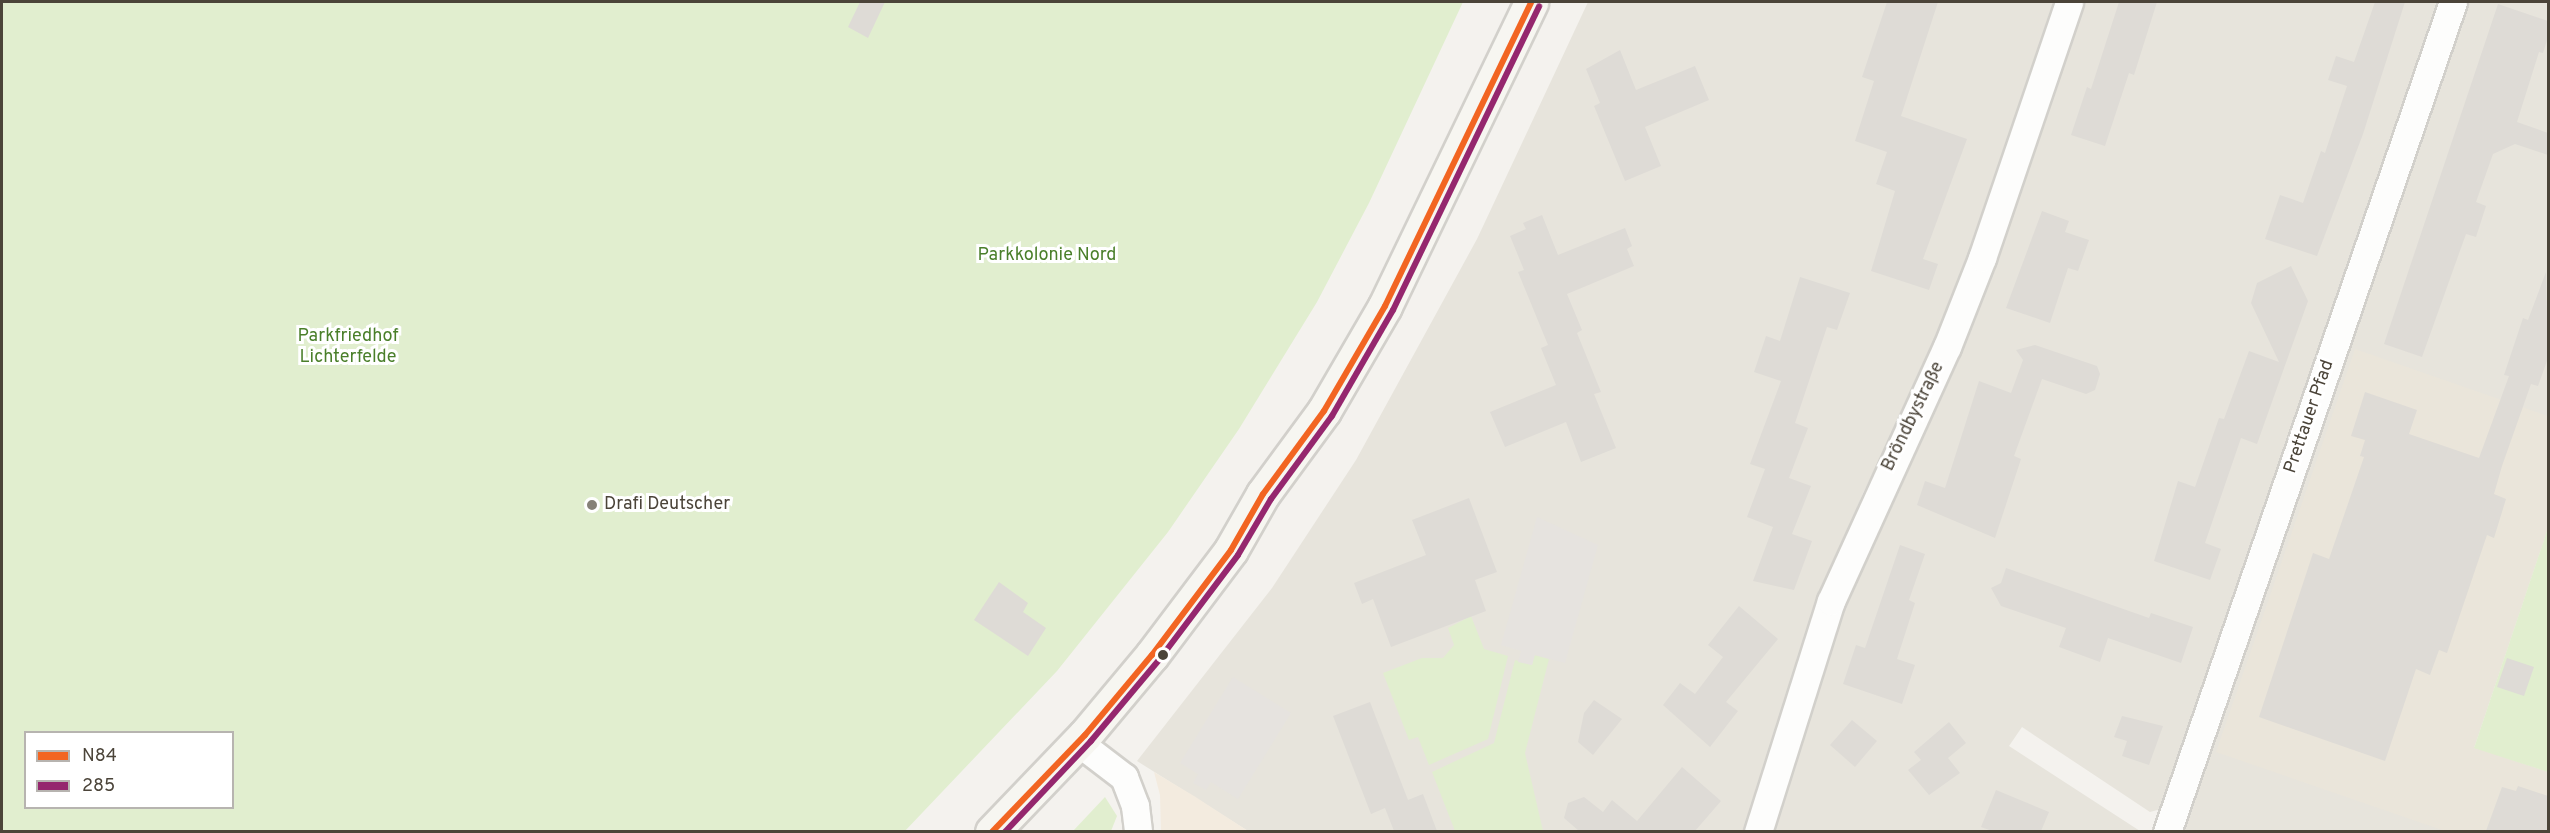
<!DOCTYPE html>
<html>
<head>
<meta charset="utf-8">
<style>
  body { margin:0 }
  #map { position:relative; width:2550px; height:833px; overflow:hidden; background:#f4f2ee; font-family:Overpass,sans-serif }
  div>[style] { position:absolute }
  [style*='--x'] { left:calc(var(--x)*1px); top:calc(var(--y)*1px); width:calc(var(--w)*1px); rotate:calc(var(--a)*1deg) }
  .residential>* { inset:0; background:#e7e4dc }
  .commercial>* { inset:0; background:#f3ebdf }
  .education>* { inset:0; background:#eae5da }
  .green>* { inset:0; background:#e1eecf }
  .parking>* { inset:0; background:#e6e3df }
  .building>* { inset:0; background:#dedbd6 }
  .roads { filter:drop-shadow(2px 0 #d2d0cb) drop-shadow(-2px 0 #d2d0cb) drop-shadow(0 2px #d2d0cb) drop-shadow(0 -2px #d2d0cb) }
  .street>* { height:27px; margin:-13.5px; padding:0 13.5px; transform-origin:13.5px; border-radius:13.5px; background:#fdfdfc }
  .secondary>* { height:33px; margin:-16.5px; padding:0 16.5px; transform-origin:16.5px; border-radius:16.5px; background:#f7f6f1 }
  .bus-1>* { height:6px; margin:-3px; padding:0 3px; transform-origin:3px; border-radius:3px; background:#f26522 }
  .bus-2>* { height:6px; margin:-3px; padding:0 3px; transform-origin:3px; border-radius:3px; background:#95276e }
  .dots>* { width:16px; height:16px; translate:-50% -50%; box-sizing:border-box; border:3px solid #fff; border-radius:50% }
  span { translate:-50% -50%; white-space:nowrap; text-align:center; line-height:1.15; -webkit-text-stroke:6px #fff; paint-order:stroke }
  .park-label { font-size:18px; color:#4a7f2a }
  .street-label { font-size:18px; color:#4b4439 }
  .poi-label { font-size:18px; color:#4b4439 }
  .left { translate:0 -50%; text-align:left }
  .frame { position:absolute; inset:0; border:3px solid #4b4439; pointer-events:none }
  .legend { position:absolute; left:24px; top:731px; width:210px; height:78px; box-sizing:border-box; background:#fff; border:2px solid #b7b4b0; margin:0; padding:8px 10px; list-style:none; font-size:18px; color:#4b4439 }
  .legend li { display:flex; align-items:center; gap:12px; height:30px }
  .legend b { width:30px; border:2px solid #b7b4b0 }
</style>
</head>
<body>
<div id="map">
  <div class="residential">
    <i style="clip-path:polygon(1588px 2px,2053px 2px,1967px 266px,1920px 379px,1863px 493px,1816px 608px,1744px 831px,1248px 831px,1137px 761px,1272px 588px,1356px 460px,1477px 239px)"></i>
    <i style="clip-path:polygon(2081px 2px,2440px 2px,2161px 809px,2150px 812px,2022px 727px,2009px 746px,2140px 831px,1769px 832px,1833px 629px,1976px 312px)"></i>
    <i style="clip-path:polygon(2466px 2px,2548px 2px,2548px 528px,2474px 748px,2548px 772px,2548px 831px,2181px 832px)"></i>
  </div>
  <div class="commercial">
    <i style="clip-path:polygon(1154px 772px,1194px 796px,1248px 831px,1161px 831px,1160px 795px)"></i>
  </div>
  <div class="education">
    <i style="clip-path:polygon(2355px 349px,2548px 416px,2548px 528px,2474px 747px,2548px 772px,2548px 831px,2445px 831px,2216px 752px)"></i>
  </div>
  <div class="green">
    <i style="clip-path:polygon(evenodd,2px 2px,1463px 2px,1369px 203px,1317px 302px,1239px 429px,1168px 532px,1057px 671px,904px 832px,2px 831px,2px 2px,26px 732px,232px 732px,232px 808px,26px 808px,26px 732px)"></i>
    <i style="clip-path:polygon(2548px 528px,2548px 772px,2474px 748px)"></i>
    <i style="clip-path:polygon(1471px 616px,1484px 649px,1508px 656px,1488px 739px,1429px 765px,1418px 737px,1409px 740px,1383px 673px,1422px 658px,1443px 658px,1454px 645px,1448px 628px)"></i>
    <i style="clip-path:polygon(1534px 655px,1549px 659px,1525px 753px,1543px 831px,1455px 831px,1432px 772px,1494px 743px,1515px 660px,1532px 665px)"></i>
    <i style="clip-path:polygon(1105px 797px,1117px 816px,1111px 831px,1073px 831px)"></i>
  </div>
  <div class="parking">
    <i style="clip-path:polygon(1537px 517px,1598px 545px,1565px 663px,1535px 655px,1532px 665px,1518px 662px,1521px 651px,1501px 645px)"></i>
    <i style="clip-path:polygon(1233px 677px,1291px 713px,1238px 799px,1211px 782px,1206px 790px,1193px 783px,1198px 774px,1180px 763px)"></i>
  </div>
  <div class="building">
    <i style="clip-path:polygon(860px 2px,885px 2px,868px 38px,848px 27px)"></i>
    <i style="clip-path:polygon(1887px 2px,1938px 2px,1901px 116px,1967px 139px,1923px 259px,1938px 264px,1929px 290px,1871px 271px,1895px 191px,1876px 184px,1887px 152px,1855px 141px,1874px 81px,1862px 77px)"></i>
    <i style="clip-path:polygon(2119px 2px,2157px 2px,2134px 75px,2129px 73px,2105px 146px,2071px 135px,2087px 87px,2091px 89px)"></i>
    <i style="clip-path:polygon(2375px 2px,2405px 2px,2363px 134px,2317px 256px,2265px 239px,2280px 195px,2303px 203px,2321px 151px,2325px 153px,2347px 86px,2328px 80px,2336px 56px,2354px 62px)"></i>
    <i style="clip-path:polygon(2498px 4px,2548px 21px,2548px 37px,2543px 53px,2539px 52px,2517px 122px,2548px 133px,2548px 155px,2515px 144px,2493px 154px,2476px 202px,2486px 206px,2476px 237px,2466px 234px,2422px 357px,2384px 344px)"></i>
    <i style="clip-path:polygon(1620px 50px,1636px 90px,1695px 66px,1709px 100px,1645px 127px,1661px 166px,1625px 181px,1594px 106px,1600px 103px,1586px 69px)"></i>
    <i style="clip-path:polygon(2042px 211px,2069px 221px,2065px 232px,2089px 240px,2078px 271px,2068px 268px,2050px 323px,2006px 308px)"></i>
    <i style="clip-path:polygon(1542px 215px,1558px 255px,1625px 228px,1632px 246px,1627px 249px,1634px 266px,1567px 294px,1582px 330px,1577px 333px,1601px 392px,1594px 394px,1616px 448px,1581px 462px,1566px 422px,1505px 447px,1490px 412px,1556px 385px,1541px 348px,1548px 345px,1518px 272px,1524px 270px,1510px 236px,1526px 229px,1523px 223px)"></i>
    <i style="clip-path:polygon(2291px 266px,2308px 301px,2257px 444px,2241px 438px,2205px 543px,2221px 549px,2210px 580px,2154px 561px,2178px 481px,2195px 487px,2219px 418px,2224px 419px,2249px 351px,2279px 362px,2251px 303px,2257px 283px)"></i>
    <i style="clip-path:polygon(2546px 272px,2548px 358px,2538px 386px,2531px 384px,2502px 466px,2494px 494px,2506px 499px,2494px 538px,2487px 535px,2447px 653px,2439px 650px,2430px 675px,2416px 669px,2385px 761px,2259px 717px,2313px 553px,2329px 559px,2364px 457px,2360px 456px,2365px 440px,2351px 436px,2365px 392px,2417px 410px,2409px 434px,2479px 458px,2509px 376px,2504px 375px,2523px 318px,2528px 320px)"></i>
    <i style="clip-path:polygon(1800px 277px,1850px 293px,1837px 330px,1827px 327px,1795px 423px,1808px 428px,1789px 478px,1811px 486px,1792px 534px,1812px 541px,1794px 590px,1753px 581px,1773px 527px,1747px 517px,1765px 469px,1750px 464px,1781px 381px,1754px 372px,1766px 336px,1780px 341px)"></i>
    <i style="clip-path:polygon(2035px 345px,2097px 366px,2100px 374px,2095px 390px,2086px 394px,2042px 379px,2014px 456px,2021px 459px,1995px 538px,1917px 505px,1925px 481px,1945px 488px,1979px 381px,2011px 393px,2023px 360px,2016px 350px)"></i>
    <i style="clip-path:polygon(1469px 498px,1497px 572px,1475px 580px,1486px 611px,1391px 647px,1373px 599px,1362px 604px,1354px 583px,1426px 555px,1412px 520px)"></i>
    <i style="clip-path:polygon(1900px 545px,1925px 554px,1909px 600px,1915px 603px,1897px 659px,1915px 665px,1902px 704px,1843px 684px,1856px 645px,1865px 648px)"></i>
    <i style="clip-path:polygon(2006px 568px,2149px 618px,2151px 613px,2193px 627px,2181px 663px,2108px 638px,2100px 662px,2059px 647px,2066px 628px,2001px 606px,1991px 588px,2001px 583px)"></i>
    <i style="clip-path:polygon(999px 582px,1028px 603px,1023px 612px,1046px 628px,1028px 656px,974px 620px)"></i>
    <i style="clip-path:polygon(1739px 606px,1778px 639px,1726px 702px,1738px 711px,1710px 747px,1663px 705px,1680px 683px,1695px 694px,1723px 657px,1708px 645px)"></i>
    <i style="clip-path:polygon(2507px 658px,2534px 667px,2524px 696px,2497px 687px)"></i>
    <i style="clip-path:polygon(1594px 700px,1622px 719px,1593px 755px,1578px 742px,1584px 713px)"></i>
    <i style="clip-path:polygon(1370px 702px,1408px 800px,1423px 794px,1437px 831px,1394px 831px,1385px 808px,1371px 814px,1333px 716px)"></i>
    <i style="clip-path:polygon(2122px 716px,2163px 726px,2149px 765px,2122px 756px,2127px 741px,2114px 737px)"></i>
    <i style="clip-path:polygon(1852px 720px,1877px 741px,1855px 767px,1830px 745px)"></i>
    <i style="clip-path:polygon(1949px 722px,1966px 743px,1948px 758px,1960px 773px,1929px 795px,1908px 770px,1921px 760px,1914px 752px)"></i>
    <i style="clip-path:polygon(1682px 767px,1721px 801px,1695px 831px,1579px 831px,1564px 818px,1568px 803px,1584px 797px,1603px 812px,1612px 800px,1637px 821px)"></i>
    <i style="clip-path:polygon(2518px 786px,2548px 796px,2548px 831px,2486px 831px,2502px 787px,2516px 791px)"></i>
    <i style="clip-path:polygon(1996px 790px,2049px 812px,2041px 831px,1992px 831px,1981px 827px)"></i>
  </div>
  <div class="roads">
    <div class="street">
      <i style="--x:1078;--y:742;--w:58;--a:37.3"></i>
      <i style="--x:1124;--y:777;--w:31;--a:69"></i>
      <i style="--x:1135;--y:806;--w:26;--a:83"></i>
      <i style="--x:1758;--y:832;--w:242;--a:-72.5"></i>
      <i style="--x:1831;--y:601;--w:279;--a:-65.5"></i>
      <i style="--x:1947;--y:347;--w:96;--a:-68.5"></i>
      <i style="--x:1982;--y:258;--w:270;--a:-71.2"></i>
      <i style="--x:2167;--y:832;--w:878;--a:-70.99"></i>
    </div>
    <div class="secondary">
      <i style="--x:992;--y:832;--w:134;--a:-46.2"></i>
      <i style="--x:1085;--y:735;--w:104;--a:-50.1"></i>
      <i style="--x:1152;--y:655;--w:131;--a:-53"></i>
      <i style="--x:1231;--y:550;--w:64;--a:-60.3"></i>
      <i style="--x:1263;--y:494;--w:103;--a:-53.7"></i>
      <i style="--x:1324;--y:411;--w:121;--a:-59.8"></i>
      <i style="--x:1385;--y:306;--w:337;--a:-64.3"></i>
    </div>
  </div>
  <div class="bus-1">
    <i style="--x:992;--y:832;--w:134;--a:-46.2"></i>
    <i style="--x:1085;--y:735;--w:104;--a:-50.1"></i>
    <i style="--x:1152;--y:655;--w:131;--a:-53"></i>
    <i style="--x:1231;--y:550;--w:64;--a:-60.3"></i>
    <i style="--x:1263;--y:494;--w:103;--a:-53.7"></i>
    <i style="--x:1324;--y:411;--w:121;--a:-59.8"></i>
    <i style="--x:1385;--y:306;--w:337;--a:-64.3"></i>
  </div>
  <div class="bus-2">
    <i style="--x:1005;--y:832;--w:125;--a:-46.6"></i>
    <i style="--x:1091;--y:741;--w:106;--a:-50"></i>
    <i style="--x:1159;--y:660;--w:131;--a:-53"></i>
    <i style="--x:1238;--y:555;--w:65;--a:-59.5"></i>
    <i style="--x:1271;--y:499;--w:103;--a:-53.7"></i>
    <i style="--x:1332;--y:416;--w:122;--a:-60.1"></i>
    <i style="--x:1393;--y:310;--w:337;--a:-64.3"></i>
  </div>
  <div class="dots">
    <i style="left:592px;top:505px;background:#868178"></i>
    <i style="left:1163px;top:655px;background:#4b4439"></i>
  </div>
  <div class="park-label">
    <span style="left:1047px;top:256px">Parkkolonie Nord</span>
    <span style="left:348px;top:348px">Parkfriedhof<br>Lichterfelde</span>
  </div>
  <div class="street-label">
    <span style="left:1914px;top:417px;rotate:-64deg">Bröndbystraße</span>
    <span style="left:2310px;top:417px;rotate:-71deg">Prettauer Pfad</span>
  </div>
  <div class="poi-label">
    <span class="left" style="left:604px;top:505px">Drafi Deutscher</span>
  </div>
  <div class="frame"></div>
  <ul class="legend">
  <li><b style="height:8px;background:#f26522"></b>N84</li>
  <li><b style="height:8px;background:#95276e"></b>285</li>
  </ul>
</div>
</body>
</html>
